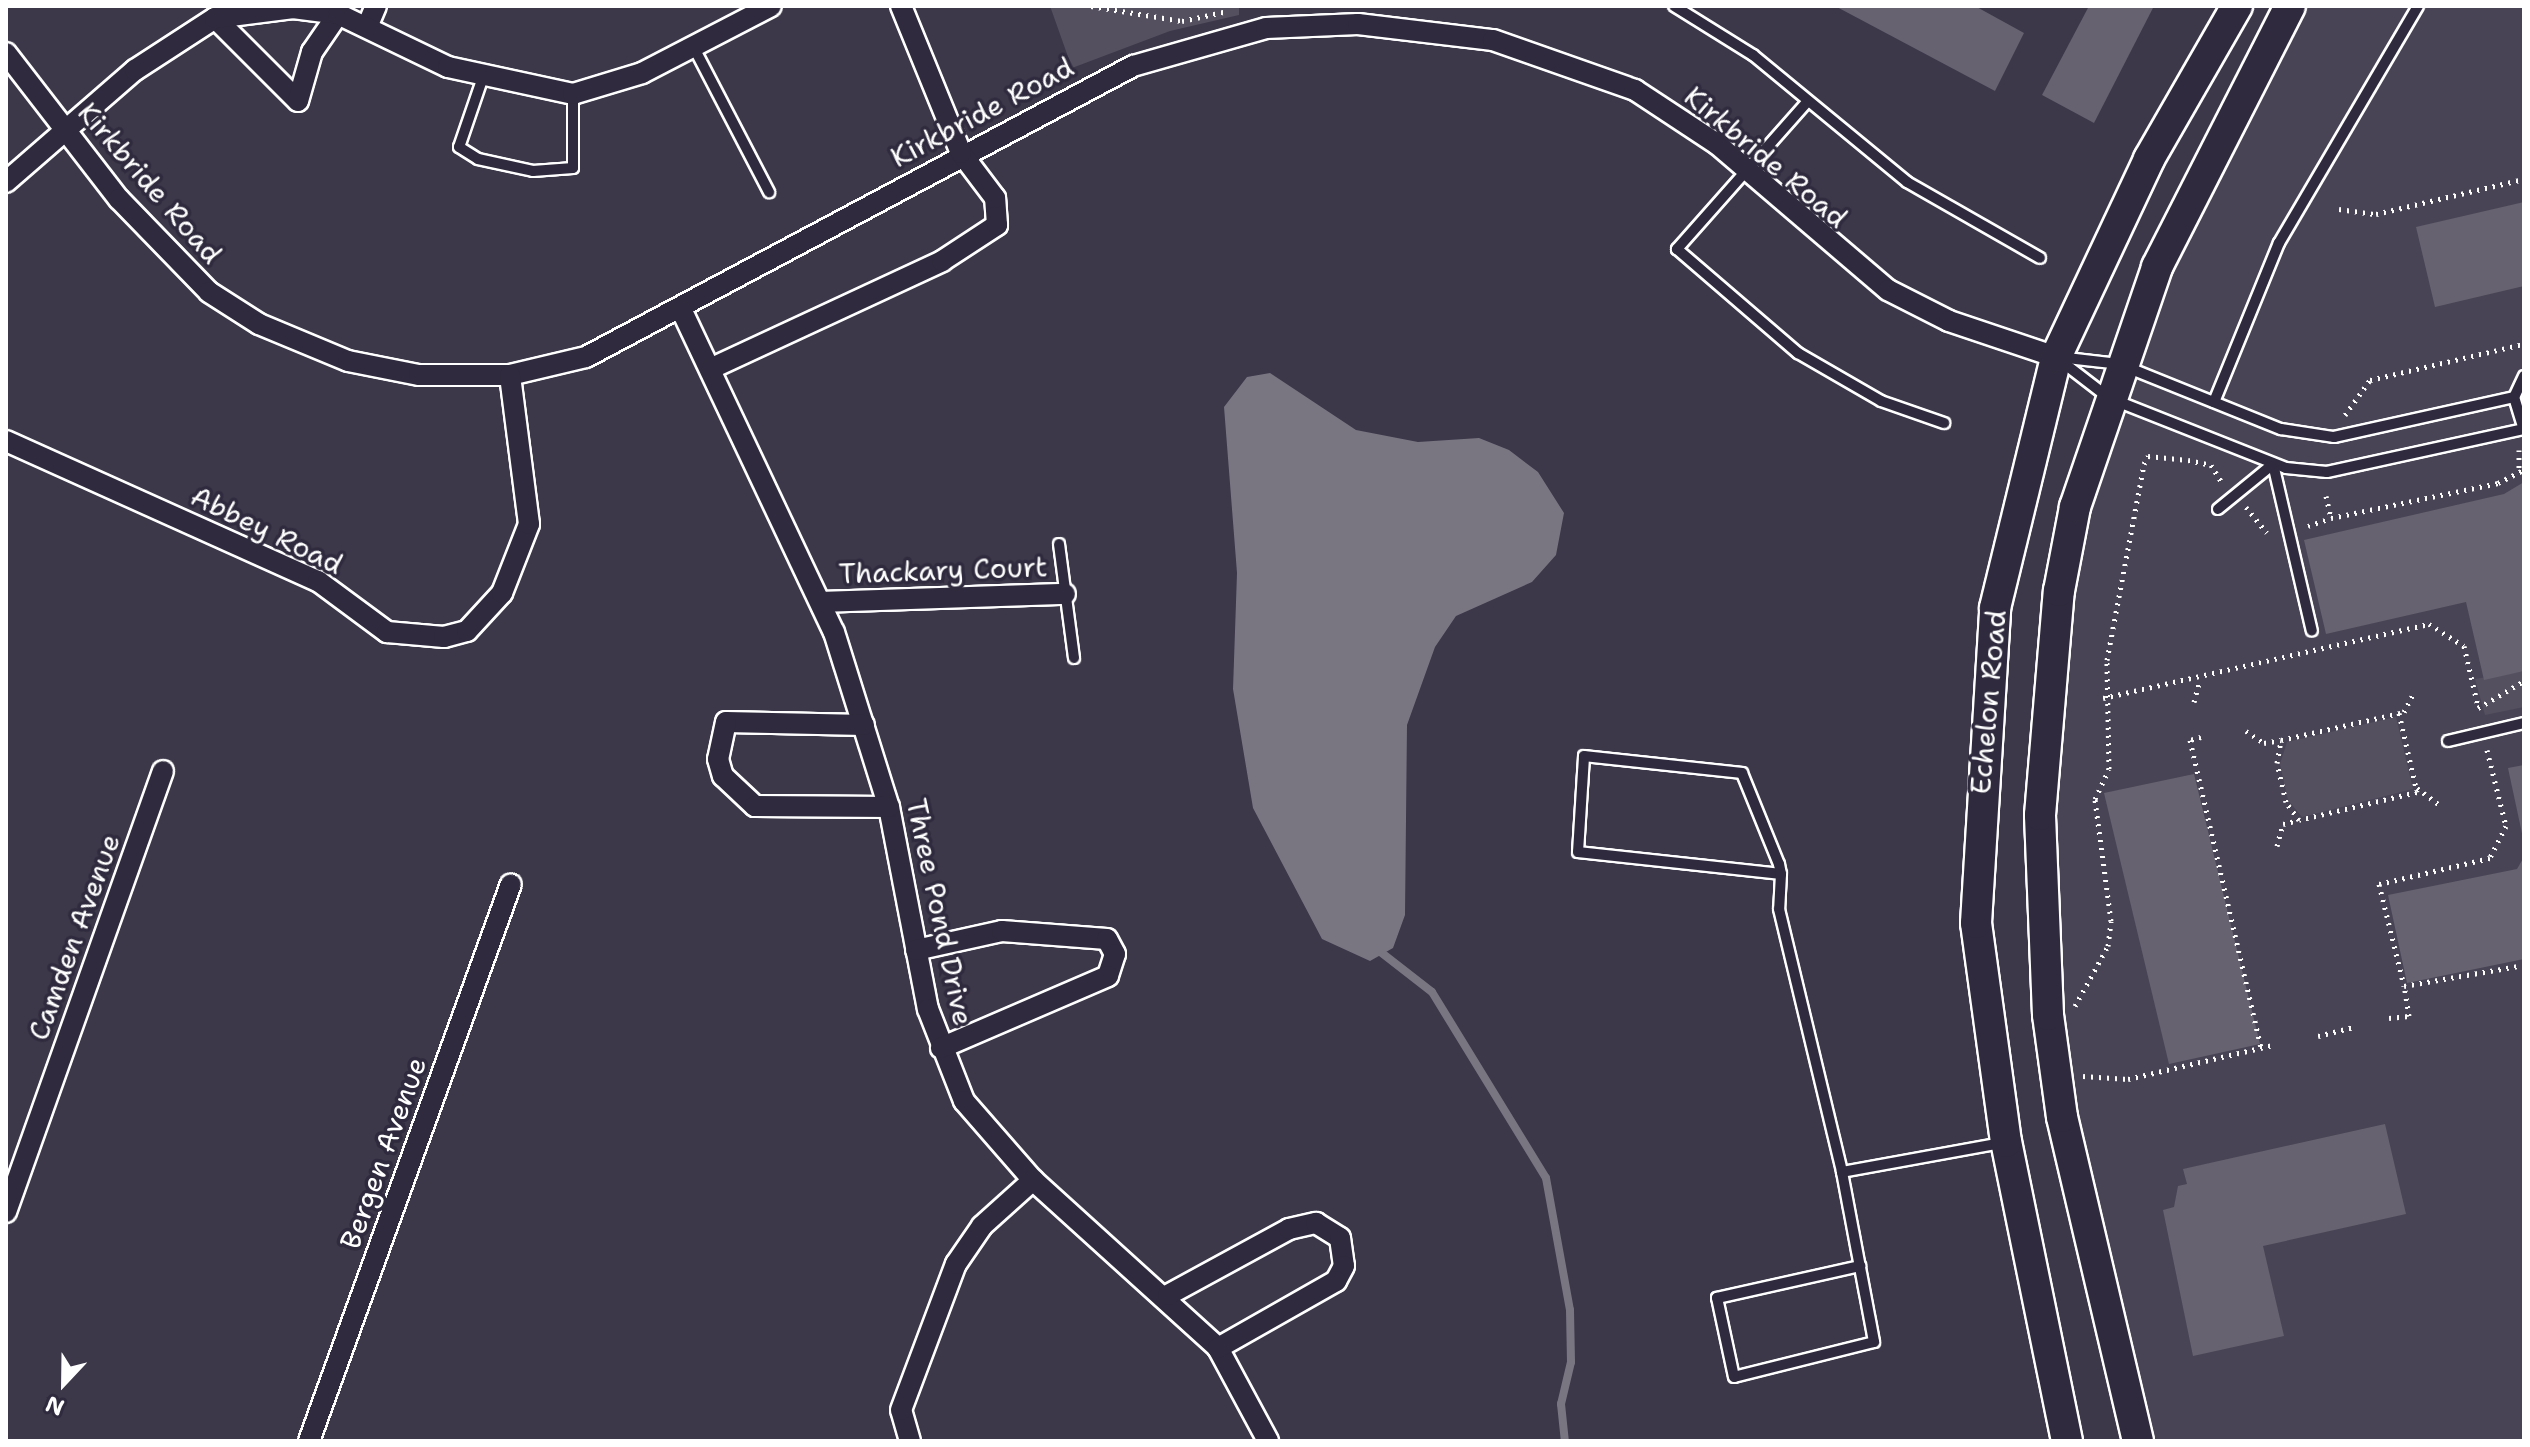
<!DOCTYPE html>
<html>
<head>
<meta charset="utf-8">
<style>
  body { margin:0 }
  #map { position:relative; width:2530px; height:1447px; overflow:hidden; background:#3c3749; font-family:"Shantell Sans",sans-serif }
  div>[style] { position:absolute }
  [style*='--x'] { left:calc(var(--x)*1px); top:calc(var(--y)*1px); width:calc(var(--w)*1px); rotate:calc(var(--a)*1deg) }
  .built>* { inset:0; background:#494455 }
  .green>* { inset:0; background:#555060 }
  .water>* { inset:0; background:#797682 }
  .stream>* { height:8px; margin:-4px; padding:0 4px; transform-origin:4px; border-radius:4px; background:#797682 }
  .building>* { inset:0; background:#666270 }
  .path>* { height:5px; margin-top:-2.5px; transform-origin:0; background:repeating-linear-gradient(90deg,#fff 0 2px,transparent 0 8px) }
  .roads { filter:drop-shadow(2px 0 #fff) drop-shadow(-2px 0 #fff) drop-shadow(0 2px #fff) drop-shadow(0 -2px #fff) }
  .lane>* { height:10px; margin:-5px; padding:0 5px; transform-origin:5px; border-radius:5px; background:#2f2a3d }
  .street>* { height:20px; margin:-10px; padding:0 10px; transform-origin:10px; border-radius:10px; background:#2f2a3d }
  .secondary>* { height:30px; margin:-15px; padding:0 15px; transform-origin:15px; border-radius:15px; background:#2f2a3d }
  span { translate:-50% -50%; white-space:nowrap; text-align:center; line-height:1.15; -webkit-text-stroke:7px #2f2a3d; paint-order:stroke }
  .street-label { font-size:28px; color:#fff }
  .frame { position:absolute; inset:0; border:8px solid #fff; pointer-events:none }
  .north { position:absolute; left:24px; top:1343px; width:80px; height:80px; -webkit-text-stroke:6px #2f2a3d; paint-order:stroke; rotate:202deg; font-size:22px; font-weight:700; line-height:32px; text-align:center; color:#fff }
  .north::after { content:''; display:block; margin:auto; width:28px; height:36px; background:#fff; clip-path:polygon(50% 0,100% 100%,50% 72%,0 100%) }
</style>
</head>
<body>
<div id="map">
  <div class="built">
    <i style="clip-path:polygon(2290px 6px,2524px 6px,2524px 1441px,2138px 1441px,2048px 1015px,2059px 591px,2119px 364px)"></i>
  </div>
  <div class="green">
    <i style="clip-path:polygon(1050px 6px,1239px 6px,1239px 15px,1170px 31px,1072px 68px)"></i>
    <i style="clip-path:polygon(2524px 671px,2524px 707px,2485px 715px,2475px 679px)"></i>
    <i style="clip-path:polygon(2396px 717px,2413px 789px,2302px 817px,2288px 800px,2280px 764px,2287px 742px)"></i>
  </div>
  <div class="water">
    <i style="clip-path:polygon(1270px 373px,1356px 430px,1418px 442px,1479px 438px,1509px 450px,1538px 472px,1564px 513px,1556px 555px,1532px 582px,1456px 616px,1435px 647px,1407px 725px,1405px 915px,1393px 948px,1370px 961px,1322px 939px,1253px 808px,1233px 689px,1237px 573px,1224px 407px,1247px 377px)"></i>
  </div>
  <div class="stream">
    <i style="--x:1378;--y:950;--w:68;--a:37.9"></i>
    <i style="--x:1432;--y:992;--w:218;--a:58.5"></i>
    <i style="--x:1546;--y:1178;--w:134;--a:79.7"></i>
    <i style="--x:1570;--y:1310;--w:52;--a:88.9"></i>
    <i style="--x:1571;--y:1362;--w:43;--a:103.4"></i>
    <i style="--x:1561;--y:1404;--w:37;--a:84"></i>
  </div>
  <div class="building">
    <i style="clip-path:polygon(1835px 6px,1975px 6px,2024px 33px,1995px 91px)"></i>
    <i style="clip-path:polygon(2089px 6px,2154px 6px,2094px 123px,2042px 95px)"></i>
    <i style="clip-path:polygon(2524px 202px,2524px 286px,2435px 307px,2416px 227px)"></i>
    <i style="clip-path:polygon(2524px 482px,2524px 671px,2484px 680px,2466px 602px,2326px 634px,2304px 540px,2504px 494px)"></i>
    <i style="clip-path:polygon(2524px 765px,2524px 838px,2523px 838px,2508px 768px)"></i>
    <i style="clip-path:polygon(2194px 774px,2260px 1044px,2169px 1064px,2104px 793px)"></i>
    <i style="clip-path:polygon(2524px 857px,2524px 959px,2407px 983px,2388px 895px,2517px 869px)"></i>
    <i style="clip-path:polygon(2385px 1124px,2406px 1214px,2263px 1246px,2284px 1336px,2193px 1356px,2163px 1210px,2174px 1207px,2178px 1186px,2187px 1184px,2183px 1169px)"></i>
  </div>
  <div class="path">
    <i style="--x:1091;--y:6;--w:92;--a:9.4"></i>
    <i style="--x:1182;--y:21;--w:47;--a:-12.3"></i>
    <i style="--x:2339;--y:209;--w:37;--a:8"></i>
    <i style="--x:2376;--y:214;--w:152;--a:-13.3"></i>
    <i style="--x:2345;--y:415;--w:43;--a:-54.5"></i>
    <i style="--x:2370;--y:380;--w:158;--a:-13.2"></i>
    <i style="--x:2519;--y:450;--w:19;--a:90"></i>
    <i style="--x:2326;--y:496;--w:23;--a:77"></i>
    <i style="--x:2331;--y:518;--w:171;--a:-11.8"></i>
    <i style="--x:2498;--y:483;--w:29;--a:-27"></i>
    <i style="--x:2246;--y:507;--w:33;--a:51"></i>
    <i style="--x:2308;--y:526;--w:24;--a:-19"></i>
    <i style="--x:2103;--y:698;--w:334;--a:-12.8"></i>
    <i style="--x:2429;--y:624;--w:41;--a:32.2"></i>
    <i style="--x:2464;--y:646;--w:62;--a:76.9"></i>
    <i style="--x:2194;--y:702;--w:23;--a:-75"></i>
    <i style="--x:2478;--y:708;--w:53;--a:-30.4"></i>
    <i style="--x:2399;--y:713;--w:81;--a:77.2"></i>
    <i style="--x:2417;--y:792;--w:121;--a:166.7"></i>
    <i style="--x:2299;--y:820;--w:22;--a:-126"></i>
    <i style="--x:2286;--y:802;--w:40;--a:-103"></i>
    <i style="--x:2277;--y:763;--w:23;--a:-80"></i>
    <i style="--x:2281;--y:740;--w:126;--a:-12.8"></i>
    <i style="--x:2404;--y:712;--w:22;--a:-63"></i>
    <i style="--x:2246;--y:731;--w:22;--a:34"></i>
    <i style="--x:2264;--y:743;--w:17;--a:-10"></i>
    <i style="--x:2201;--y:737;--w:11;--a:165"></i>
    <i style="--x:2190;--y:740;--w:316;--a:77"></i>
    <i style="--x:2487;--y:750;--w:78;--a:76"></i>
    <i style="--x:2506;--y:826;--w:36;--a:117"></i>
    <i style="--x:2490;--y:858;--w:114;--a:166.8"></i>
    <i style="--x:2379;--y:884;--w:105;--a:76.2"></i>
    <i style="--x:2404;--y:986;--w:122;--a:-9.9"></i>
    <i style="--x:2417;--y:788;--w:30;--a:37"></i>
    <i style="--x:2277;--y:846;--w:23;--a:-75"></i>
    <i style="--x:2283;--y:824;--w:16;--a:-14"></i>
    <i style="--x:2075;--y:1006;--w:68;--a:-61.2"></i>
    <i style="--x:2108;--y:946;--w:25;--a:-83"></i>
    <i style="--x:2111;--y:921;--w:123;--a:-97.5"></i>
    <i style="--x:2095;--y:799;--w:33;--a:-65"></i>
    <i style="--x:2109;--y:769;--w:109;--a:-91.1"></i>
    <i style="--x:2107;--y:660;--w:199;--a:-79.3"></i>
    <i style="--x:2144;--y:464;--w:9;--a:-63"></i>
    <i style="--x:2148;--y:456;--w:40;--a:5.7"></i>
    <i style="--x:2188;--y:460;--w:24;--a:12"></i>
    <i style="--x:2211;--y:465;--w:19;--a:58"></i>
    <i style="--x:2389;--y:1018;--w:20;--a:-6"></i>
    <i style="--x:2409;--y:1016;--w:30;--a:-99"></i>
    <i style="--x:2318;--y:1036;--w:36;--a:-14"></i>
    <i style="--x:2083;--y:1076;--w:45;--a:3.8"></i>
    <i style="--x:2128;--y:1079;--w:149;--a:-13.2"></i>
  </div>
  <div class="roads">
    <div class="lane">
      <i style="--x:1674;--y:6;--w:93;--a:31.8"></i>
      <i style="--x:1753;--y:55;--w:200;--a:39.5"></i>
      <i style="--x:1907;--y:182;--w:153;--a:29.7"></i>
      <i style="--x:693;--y:46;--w:165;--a:62.5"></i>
      <i style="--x:483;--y:77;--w:74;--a:108.9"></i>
      <i style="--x:459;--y:147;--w:22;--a:32"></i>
      <i style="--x:478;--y:159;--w:56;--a:12.3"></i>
      <i style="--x:533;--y:171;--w:40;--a:-4.3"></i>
      <i style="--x:573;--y:168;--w:74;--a:-90"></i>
      <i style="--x:1808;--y:101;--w:198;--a:131.5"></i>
      <i style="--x:1677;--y:249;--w:160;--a:40.7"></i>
      <i style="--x:1798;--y:353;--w:96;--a:30"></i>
      <i style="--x:1881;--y:401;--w:67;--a:19.2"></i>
      <i style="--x:2058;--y:357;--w:61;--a:6.5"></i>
      <i style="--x:2119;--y:364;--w:175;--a:21.9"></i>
      <i style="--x:2281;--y:429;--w:54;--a:8.6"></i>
      <i style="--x:2334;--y:437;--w:184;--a:-12.5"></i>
      <i style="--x:2061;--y:361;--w:61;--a:37.6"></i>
      <i style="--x:2109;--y:398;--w:190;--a:21.6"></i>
      <i style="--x:2286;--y:468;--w:41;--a:5.6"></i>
      <i style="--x:2327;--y:472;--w:202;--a:-12.3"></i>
      <i style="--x:2524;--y:376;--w:23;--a:115"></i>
      <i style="--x:2514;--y:397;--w:34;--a:73"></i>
      <i style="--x:2214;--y:402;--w:172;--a:-67.8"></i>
      <i style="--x:2279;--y:243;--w:275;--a:-59.6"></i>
      <i style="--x:2218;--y:509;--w:71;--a:-39.3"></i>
      <i style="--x:2273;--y:464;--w:171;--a:76.9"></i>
      <i style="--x:1059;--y:544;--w:115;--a:82.5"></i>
      <i style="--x:2448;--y:741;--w:78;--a:-13.3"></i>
      <i style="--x:1781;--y:874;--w:204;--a:-173.8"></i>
      <i style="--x:1578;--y:852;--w:96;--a:-86.4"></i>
      <i style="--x:1584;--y:756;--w:159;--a:6.1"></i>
      <i style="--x:1742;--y:773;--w:98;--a:67.9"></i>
      <i style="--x:1779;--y:864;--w:10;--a:79"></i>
      <i style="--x:1781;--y:874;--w:35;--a:93"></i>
      <i style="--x:1779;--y:909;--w:270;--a:76.5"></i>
      <i style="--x:1842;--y:1172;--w:173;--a:79.3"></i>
      <i style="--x:1874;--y:1342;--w:144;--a:166"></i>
      <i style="--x:1734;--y:1377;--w:81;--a:-102.1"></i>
      <i style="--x:1717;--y:1298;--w:147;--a:-12.6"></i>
      <i style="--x:1842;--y:1172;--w:162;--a:-10.3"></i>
    </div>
    <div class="street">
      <i style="--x:215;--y:18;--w:117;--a:45"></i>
      <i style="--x:298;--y:101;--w:51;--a:-74.1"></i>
      <i style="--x:312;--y:52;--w:46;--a:-55.6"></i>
      <i style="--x:367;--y:27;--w:23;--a:-67"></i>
      <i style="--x:6;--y:53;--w:185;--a:52.3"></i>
      <i style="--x:119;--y:199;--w:129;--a:45.9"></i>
      <i style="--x:209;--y:292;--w:59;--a:32.6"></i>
      <i style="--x:259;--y:324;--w:96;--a:22.6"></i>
      <i style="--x:348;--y:361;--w:72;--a:11.2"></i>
      <i style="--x:419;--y:375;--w:91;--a:0"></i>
      <i style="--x:510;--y:375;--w:78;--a:-13.3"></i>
      <i style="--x:586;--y:357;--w:620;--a:-28.01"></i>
      <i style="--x:1133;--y:66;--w:138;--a:-15.9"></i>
      <i style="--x:1266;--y:28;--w:92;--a:-2.5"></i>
      <i style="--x:1358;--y:24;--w:136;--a:6.8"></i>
      <i style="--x:1493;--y:40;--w:151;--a:19.4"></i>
      <i style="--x:1635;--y:90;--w:98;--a:33.4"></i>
      <i style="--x:1717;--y:144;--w:225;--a:40.5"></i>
      <i style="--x:1888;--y:290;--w:68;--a:26.9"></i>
      <i style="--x:1949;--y:321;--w:113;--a:18.6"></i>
      <i style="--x:6;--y:182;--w:171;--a:-41"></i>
      <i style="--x:135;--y:70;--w:95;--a:-33"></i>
      <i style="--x:215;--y:18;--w:79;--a:-7.3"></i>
      <i style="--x:293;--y:8;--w:45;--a:7.6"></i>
      <i style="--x:338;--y:14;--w:122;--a:25.7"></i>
      <i style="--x:448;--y:67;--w:128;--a:12.2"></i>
      <i style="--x:573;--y:94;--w:72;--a:-16.9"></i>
      <i style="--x:642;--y:73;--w:145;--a:-27.4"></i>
      <i style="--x:682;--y:311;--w:355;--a:64.7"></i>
      <i style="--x:834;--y:632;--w:183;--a:72.6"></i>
      <i style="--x:889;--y:807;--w:206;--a:79.1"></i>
      <i style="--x:928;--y:1009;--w:99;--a:68.6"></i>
      <i style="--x:964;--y:1101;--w:105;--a:48.9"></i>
      <i style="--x:1033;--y:1180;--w:250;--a:42.2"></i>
      <i style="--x:1218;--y:1348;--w:106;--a:61.7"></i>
      <i style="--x:712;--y:368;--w:254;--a:-24.9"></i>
      <i style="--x:942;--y:261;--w:66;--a:-33.2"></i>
      <i style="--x:997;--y:225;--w:27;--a:-94"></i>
      <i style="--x:995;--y:198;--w:56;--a:-127.1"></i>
      <i style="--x:961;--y:153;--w:159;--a:-112.2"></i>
      <i style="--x:6;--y:441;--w:342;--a:24.2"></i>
      <i style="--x:318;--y:581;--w:86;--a:36.5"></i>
      <i style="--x:387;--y:632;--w:57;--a:5"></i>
      <i style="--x:444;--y:637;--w:24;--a:-15"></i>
      <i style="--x:467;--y:631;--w:52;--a:-47.4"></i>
      <i style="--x:502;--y:593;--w:74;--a:-68.6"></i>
      <i style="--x:529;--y:524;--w:150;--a:-97.3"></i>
      <i style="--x:822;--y:602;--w:243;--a:-1.9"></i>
      <i style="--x:864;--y:725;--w:138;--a:-178.8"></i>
      <i style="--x:726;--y:722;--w:38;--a:102"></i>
      <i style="--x:718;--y:759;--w:18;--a:74"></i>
      <i style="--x:723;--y:776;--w:44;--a:43.2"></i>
      <i style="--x:755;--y:806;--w:134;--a:0.4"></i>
      <i style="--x:916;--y:950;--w:88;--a:-12.5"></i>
      <i style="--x:1002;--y:931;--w:105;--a:4.4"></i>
      <i style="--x:1107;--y:939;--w:17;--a:62"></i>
      <i style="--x:1115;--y:954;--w:23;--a:108"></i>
      <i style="--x:1108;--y:976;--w:182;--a:156.7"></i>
      <i style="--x:6;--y:1212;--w:468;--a:-70.4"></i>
      <i style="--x:1168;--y:1295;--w:138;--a:-28.6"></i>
      <i style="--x:1289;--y:1229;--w:28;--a:-13"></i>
      <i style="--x:1316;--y:1223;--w:28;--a:32"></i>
      <i style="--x:1340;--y:1238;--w:28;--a:82"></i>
      <i style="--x:1344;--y:1266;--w:17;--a:118"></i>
      <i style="--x:1336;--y:1281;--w:136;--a:150.4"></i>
      <i style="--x:309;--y:1441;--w:592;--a:-70.07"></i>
      <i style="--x:910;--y:1441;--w:32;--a:-106"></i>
      <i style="--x:901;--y:1410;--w:156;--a:-69.4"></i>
      <i style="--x:956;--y:1264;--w:46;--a:-55.6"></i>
      <i style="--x:982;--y:1226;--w:69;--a:-42"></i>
    </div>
    <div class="secondary">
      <i style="--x:2067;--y:1441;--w:305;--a:-101.5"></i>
      <i style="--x:2006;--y:1142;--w:221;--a:-97.8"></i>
      <i style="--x:1976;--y:923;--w:316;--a:-86.5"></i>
      <i style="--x:1995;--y:608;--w:258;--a:-76.3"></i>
      <i style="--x:2056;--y:357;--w:219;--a:-64.8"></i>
      <i style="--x:2149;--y:159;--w:177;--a:-60.1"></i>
      <i style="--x:2138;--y:1441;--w:333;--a:-103.2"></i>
      <i style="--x:2062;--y:1117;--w:103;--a:-97.8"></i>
      <i style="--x:2048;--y:1015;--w:200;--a:-92.3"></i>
      <i style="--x:2040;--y:815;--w:225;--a:-85.2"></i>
      <i style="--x:2059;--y:591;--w:86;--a:-79.2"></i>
      <i style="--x:2075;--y:507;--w:254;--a:-71.1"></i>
      <i style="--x:2157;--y:267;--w:293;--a:-63"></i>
    </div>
  </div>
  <div class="street-label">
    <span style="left:982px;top:112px;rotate:-28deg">Kirkbride Road</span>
    <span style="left:1766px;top:157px;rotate:40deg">Kirkbride Road</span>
    <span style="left:150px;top:183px;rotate:49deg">Kirkbride Road</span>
    <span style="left:267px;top:530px;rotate:26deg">Abbey Road</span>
    <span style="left:943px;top:570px;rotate:-2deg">Thackary Court</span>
    <span style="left:1988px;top:702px;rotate:-85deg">Echelon Road</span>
    <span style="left:940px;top:912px;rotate:78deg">Three Pond Drive</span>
    <span style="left:74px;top:937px;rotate:-70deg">Camden Avenue</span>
    <span style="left:383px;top:1153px;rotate:-70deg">Bergen Avenue</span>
  </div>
  <div class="frame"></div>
  <div class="north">N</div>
</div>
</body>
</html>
